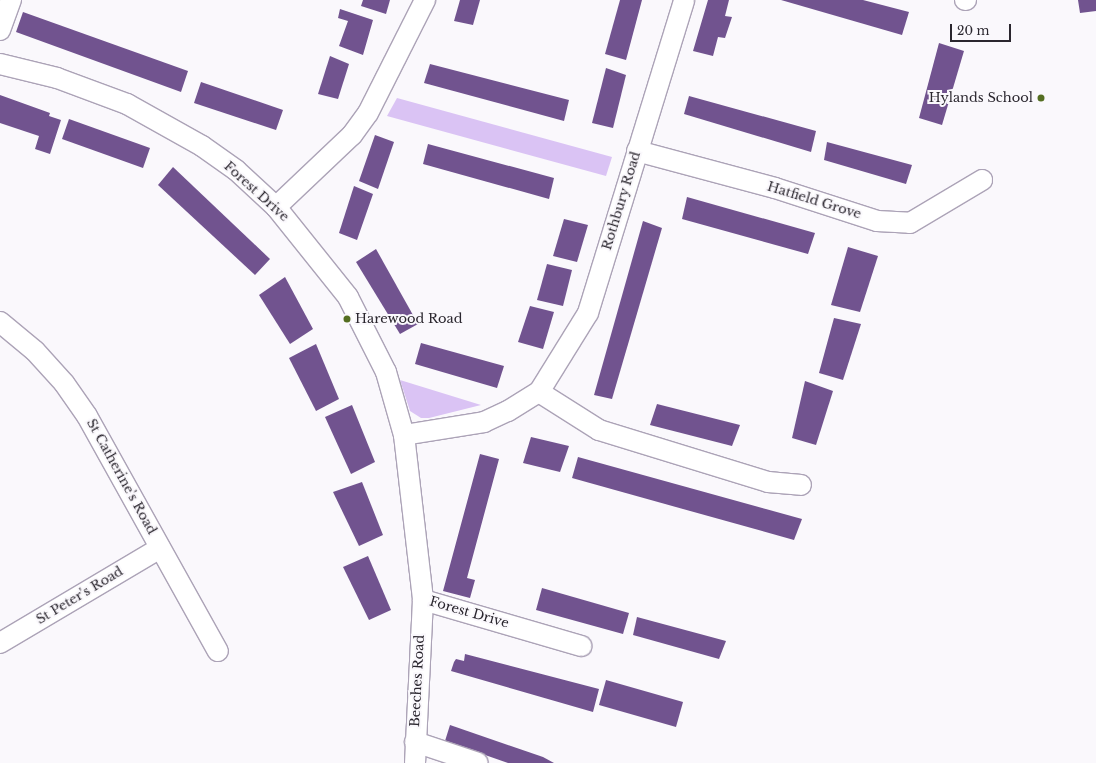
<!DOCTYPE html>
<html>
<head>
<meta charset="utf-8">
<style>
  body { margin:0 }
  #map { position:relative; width:1096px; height:763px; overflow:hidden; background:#faf8fc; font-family:"Libre Baskerville",serif }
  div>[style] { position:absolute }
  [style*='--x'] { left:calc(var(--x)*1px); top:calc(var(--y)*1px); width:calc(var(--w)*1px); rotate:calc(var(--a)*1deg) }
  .green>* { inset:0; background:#dac3f4 }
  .building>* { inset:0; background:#71538f }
  .roads { filter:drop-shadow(1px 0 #aca3b7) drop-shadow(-1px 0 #aca3b7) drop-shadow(0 1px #aca3b7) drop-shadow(0 -1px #aca3b7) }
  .minor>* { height:20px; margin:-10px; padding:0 10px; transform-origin:10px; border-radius:10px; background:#fff }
  .dots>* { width:11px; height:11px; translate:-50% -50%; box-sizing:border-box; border:2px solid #faf8fc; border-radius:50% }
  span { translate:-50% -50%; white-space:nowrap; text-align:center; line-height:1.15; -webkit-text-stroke:4px #faf8fc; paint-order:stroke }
  .poi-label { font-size:13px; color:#2a262e }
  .right { translate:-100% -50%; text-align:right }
  .left { translate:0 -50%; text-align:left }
  .street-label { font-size:13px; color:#2a262e }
  .scale { position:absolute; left:950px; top:24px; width:61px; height:18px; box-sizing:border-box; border:2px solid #2a262e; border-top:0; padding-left:5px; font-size:12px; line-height:14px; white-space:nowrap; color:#2a262e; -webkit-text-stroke:3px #faf8fc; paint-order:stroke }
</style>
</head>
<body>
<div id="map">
  <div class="green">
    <i style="clip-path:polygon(397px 98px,612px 157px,606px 176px,387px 116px)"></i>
    <i style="clip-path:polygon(400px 380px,481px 405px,429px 418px,421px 418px,410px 411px)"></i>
  </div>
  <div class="building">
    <i style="clip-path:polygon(363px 0,390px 0,386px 14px,361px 6px)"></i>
    <i style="clip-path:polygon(460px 0,480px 0,473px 25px,454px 21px)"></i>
    <i style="clip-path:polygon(620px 0,642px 0,626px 60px,605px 54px)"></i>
    <i style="clip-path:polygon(708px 0,729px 0,725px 16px,732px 17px,725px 38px,718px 37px,713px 56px,693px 51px)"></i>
    <i style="clip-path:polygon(781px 0,863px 0,909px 12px,902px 35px)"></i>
    <i style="clip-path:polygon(1078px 0,1096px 0,1096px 11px,1080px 13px)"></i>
    <i style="clip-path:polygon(340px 9px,373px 20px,363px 55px,339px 46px,348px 21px,338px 18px)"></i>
    <i style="clip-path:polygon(23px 12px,188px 71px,181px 92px,16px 32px)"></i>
    <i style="clip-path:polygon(939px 43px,964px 51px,942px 125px,919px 118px)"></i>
    <i style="clip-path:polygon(330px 56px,349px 64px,338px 99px,318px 94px)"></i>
    <i style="clip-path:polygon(430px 64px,569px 100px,564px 121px,424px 83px)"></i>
    <i style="clip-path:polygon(606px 68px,626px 75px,613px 128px,592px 123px)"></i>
    <i style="clip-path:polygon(201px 82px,283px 110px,276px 130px,194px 103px)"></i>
    <i style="clip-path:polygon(0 95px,50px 113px,49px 116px,61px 120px,50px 154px,35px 149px,39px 136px,0 123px)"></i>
    <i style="clip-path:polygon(689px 96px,816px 131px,811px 152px,684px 114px)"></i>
    <i style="clip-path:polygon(69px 119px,150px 148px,143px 168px,62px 139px)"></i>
    <i style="clip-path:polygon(375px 135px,394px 142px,378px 189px,359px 181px)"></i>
    <i style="clip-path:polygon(827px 142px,912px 165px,906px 184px,824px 160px)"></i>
    <i style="clip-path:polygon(428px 144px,554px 178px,549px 199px,423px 164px)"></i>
    <i style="clip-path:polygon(173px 167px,270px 259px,255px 275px,158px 185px)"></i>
    <i style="clip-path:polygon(354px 186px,373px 194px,357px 240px,339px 233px)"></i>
    <i style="clip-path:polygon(687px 197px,815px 233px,808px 254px,682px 219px)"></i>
    <i style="clip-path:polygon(564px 219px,588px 225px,577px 262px,553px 256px)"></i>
    <i style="clip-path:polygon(643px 221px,662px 228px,612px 399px,594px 395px)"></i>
    <i style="clip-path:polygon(848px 247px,878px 256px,860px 312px,831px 305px)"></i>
    <i style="clip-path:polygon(376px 249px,418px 324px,400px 334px,356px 262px)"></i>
    <i style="clip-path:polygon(547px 264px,572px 270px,563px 306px,537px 300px)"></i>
    <i style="clip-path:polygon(285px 277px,313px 329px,290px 344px,259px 295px)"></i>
    <i style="clip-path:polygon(530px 306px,554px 312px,543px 349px,518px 342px)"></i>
    <i style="clip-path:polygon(834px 318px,861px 324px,843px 380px,819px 373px)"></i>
    <i style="clip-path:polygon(421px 343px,504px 366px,497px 388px,415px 364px)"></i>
    <i style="clip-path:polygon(316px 344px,339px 399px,316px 411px,289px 358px)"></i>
    <i style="clip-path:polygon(805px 381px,833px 391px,816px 445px,792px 438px)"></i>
    <i style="clip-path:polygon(657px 404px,740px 425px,732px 446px,650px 425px)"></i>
    <i style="clip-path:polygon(352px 405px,375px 462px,351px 474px,325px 417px)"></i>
    <i style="clip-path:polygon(531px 437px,569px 446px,560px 472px,523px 463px)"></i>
    <i style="clip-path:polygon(480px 454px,499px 459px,467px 578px,475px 580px,470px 598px,443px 591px)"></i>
    <i style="clip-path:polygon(578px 457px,802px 519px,794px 540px,572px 478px)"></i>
    <i style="clip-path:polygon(362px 482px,383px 535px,359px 546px,333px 492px)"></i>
    <i style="clip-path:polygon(368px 556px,391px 610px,369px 620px,343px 567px)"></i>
    <i style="clip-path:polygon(542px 588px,629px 613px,623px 634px,536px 610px)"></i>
    <i style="clip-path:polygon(637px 617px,726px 641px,719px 659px,633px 635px)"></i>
    <i style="clip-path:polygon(465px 654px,599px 689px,593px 712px,451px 671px,454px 662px,456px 659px,464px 661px)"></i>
    <i style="clip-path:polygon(606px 680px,683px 702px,676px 727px,599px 705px)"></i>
    <i style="clip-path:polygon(450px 725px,543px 757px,554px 763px,508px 763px,445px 741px)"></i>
  </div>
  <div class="roads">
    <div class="minor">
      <i style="--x:965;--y:0;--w:1;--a:0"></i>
      <i style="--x:0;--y:30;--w:32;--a:-70"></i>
      <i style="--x:0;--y:64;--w:59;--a:13.8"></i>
      <i style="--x:57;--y:78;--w:75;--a:20.4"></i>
      <i style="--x:127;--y:104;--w:86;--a:29.2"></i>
      <i style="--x:202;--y:146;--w:42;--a:35.2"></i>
      <i style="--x:236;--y:170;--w:54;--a:42.8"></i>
      <i style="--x:276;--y:207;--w:115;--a:51.3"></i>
      <i style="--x:348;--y:297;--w:84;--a:63.1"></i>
      <i style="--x:386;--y:372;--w:66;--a:74.1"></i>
      <i style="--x:404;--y:435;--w:166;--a:83.4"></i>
      <i style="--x:423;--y:600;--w:163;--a:92.8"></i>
      <i style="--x:637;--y:151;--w:143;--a:15"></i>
      <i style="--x:775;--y:188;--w:107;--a:17.9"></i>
      <i style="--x:877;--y:221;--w:33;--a:3"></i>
      <i style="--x:910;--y:223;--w:84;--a:-30.8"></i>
      <i style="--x:276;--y:207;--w:105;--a:-43.5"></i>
      <i style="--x:352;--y:135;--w:27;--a:-54"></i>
      <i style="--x:368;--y:113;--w:127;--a:-63.2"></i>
      <i style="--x:0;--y:322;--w:45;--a:39.6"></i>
      <i style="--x:35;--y:351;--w:43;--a:47.8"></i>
      <i style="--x:64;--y:383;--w:40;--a:55.1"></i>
      <i style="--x:87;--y:416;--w:269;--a:60.9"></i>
      <i style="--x:539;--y:392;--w:71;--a:32.3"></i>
      <i style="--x:599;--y:430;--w:177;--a:17.1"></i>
      <i style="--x:768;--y:482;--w:33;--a:5"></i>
      <i style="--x:404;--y:435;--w:81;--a:-9.2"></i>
      <i style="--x:484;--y:422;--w:26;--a:-25"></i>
      <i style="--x:508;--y:411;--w:36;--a:-32"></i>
      <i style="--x:539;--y:392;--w:93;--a:-58.2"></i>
      <i style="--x:588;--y:313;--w:327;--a:-72.9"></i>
      <i style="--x:423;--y:600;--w:165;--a:16.2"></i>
      <i style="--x:0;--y:643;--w:186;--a:-30.7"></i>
      <i style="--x:415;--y:742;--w:66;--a:18.4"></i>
    </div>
  </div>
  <div class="dots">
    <i style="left:1041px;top:98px;background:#546e21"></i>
    <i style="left:347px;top:319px;background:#546e21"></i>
  </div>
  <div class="poi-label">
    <span class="right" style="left:1033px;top:98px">Hylands School</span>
    <span class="left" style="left:355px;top:319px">Harewood Road</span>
  </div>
  <div class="street-label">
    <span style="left:256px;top:192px;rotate:42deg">Forest Drive</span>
    <span style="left:622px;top:201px;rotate:-73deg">Rothbury Road</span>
    <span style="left:814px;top:201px;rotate:17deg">Hatfield Grove</span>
    <span style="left:121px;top:477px;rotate:61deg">St Catherine's Road</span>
    <span style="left:80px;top:596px;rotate:-31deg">St Peter's Road</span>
    <span style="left:469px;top:613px;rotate:16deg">Forest Drive</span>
    <span style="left:418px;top:681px;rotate:-87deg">Beeches Road</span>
  </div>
  <div class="scale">20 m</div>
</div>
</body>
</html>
